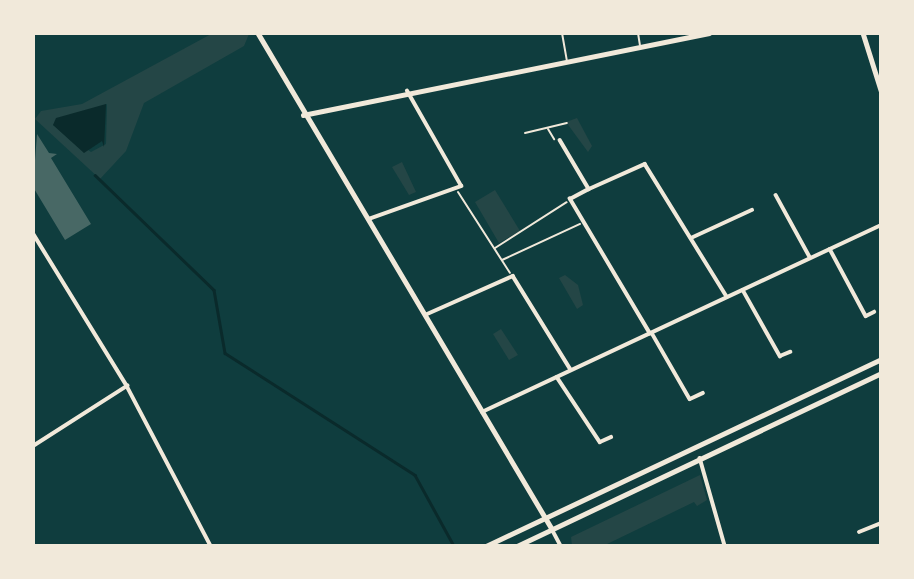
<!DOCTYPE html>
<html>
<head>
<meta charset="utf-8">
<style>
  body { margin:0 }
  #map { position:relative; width:914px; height:579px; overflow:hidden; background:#0f3d3e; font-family:"IBM Plex Sans",sans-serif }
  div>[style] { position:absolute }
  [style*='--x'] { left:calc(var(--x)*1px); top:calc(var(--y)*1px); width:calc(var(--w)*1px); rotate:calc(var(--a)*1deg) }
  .green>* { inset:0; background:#244646 }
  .water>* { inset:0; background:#0a2a2b }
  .stream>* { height:2.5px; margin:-1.25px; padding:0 1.25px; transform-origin:1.25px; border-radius:1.25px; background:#0a2a2b }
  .building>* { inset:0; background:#486865 }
  .path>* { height:2px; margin:-1px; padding:0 1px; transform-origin:1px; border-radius:1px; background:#f1e9da }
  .service>* { height:2px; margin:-1px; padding:0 1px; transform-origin:1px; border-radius:1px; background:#f1e9da }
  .minor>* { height:3.5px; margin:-1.75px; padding:0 1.75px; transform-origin:1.75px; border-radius:1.75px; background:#f1e9da }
  .tertiary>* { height:4.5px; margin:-2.25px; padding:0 2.25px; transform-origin:2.25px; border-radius:2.25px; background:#f1e9da }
  .secondary>* { height:4.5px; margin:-2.25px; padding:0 2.25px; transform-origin:2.25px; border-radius:2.25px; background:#f1e9da }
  span { translate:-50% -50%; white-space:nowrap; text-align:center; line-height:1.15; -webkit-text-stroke:5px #f1e9da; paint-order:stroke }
  .frame { position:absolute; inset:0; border:35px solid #f1e9da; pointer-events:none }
</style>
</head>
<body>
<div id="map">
  <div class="green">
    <i style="clip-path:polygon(evenodd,213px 33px,249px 34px,244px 46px,144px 103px,126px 151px,100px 179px,35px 119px,41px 111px,82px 104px,213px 33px,107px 104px,106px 144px,91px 152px,53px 125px,107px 104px)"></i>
    <i style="clip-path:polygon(577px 118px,592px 146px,588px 152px,566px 122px)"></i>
    <i style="clip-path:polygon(402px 162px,416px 192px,409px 195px,392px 167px)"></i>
    <i style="clip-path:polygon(495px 190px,520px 231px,499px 243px,475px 202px)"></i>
    <i style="clip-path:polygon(565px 275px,578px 285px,583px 305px,577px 309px,559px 278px)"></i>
    <i style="clip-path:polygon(501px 329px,518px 355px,509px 360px,493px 334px)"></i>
    <i style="clip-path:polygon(700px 475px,707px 500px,697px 506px,694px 502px,603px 546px,572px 546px,571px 537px)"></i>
  </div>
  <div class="water">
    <i style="clip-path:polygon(106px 104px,104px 147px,102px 141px,84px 153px,53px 125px,56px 118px)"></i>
  </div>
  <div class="stream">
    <i style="--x:95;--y:175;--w:165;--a:44"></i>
    <i style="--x:214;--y:290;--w:64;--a:80.1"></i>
    <i style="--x:225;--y:353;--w:226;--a:32.7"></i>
    <i style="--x:415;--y:475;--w:79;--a:61.2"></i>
  </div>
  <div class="building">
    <i style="clip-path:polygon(37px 134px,49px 153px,57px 154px,51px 158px,91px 224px,65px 240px,33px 187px)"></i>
  </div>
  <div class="path">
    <i style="--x:548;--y:129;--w:12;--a:59"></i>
    <i style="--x:525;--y:133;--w:43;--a:-13.4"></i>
    <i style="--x:458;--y:192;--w:96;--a:57.3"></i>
    <i style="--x:495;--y:248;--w:85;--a:-32.6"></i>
    <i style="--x:502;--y:260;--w:86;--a:-24.8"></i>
  </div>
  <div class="service">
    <i style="--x:562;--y:33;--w:27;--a:80"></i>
    <i style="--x:638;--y:33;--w:12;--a:81"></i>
  </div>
  <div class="minor">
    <i style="--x:560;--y:140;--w:57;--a:59.4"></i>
    <i style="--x:776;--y:195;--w:71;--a:61.3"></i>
    <i style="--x:369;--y:219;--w:98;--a:-19.7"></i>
    <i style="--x:461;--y:186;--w:109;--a:-119.6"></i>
    <i style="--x:33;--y:233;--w:180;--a:58.4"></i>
    <i style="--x:127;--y:386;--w:181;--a:62.3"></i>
    <i style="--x:691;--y:238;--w:67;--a:-24.7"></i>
    <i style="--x:830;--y:249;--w:76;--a:61.8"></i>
    <i style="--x:866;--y:316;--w:9;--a:-27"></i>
    <i style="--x:743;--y:290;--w:76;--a:60.7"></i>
    <i style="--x:780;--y:356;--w:11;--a:-22"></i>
    <i style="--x:425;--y:315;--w:96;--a:-23.9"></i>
    <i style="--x:513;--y:276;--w:110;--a:58.3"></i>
    <i style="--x:652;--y:333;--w:76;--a:60.1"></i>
    <i style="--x:690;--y:399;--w:14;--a:-25"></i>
    <i style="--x:650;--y:334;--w:157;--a:-120.7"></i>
    <i style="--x:570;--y:199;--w:21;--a:-28"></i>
    <i style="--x:589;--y:189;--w:61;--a:-24.1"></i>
    <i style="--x:645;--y:164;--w:156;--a:58.3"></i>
    <i style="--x:557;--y:377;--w:78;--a:56.5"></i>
    <i style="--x:600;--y:442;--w:12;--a:-24"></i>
    <i style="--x:482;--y:412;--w:441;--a:-25.1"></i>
    <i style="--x:33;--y:446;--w:112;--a:-32.6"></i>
    <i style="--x:700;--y:458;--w:91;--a:74.1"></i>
    <i style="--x:552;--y:529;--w:19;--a:62"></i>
    <i style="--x:859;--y:532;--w:24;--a:-22"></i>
  </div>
  <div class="tertiary">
    <i style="--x:258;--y:33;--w:577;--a:59.34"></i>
    <i style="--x:863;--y:33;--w:60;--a:72.5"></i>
    <i style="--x:303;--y:115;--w:414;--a:-11.4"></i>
  </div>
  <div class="secondary">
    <i style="--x:486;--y:546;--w:437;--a:-25.3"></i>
    <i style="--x:517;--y:546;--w:403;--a:-25.4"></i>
  </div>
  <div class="frame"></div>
</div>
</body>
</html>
